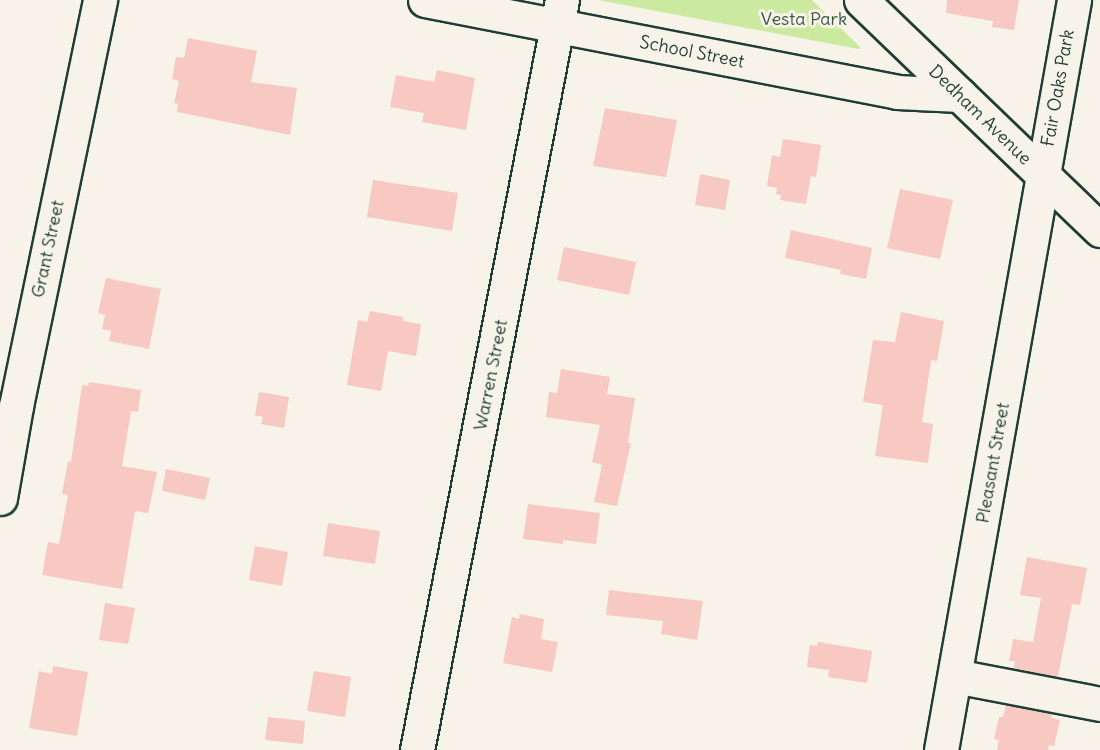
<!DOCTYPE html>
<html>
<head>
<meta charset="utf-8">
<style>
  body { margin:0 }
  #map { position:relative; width:1100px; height:750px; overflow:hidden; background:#f7f3e8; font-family:Delius,sans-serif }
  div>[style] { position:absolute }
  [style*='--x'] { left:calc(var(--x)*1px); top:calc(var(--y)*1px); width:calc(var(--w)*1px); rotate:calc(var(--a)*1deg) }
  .green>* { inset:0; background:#cce9a0 }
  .building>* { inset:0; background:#f8c8c2 }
  .roads { filter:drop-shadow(2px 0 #1f3d34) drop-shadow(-2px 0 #1f3d34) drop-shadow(0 2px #1f3d34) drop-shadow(0 -2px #1f3d34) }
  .minor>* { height:33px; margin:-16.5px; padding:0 16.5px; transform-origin:16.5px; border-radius:16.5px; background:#f7f3e8 }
  .major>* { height:33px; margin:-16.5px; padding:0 16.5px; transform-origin:16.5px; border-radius:16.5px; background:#f7f3e8 }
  span { translate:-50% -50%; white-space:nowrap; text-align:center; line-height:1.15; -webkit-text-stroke:6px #f7f3e8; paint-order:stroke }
  .park-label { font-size:18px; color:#395744 }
  .street-label { font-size:18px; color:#1f3d34 }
</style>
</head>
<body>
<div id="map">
  <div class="green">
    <i style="clip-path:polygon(598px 0,812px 0,860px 47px,859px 49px)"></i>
  </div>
  <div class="building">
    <i style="clip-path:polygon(947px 0,1019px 0,1014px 30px,992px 27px,993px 21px,946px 13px)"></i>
    <i style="clip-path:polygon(188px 38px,257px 51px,251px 82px,297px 88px,290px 135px,177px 112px,178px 104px,174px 103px,179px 81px,172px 79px,176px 57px,184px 58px)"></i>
    <i style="clip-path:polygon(437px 70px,475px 78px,466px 130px,422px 122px,424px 113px,390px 107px,396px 75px,434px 82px)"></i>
    <i style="clip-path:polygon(605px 108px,677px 120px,666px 177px,593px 166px)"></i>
    <i style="clip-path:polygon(783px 139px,821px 145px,816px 177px,811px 176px,806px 204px,780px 200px,781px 195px,776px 194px,777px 188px,767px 186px,772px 155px,780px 157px)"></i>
    <i style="clip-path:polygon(700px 174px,730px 180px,725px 210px,695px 205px)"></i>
    <i style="clip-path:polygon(373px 180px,458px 193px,452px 231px,367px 217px)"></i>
    <i style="clip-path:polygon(900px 189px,953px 200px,940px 259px,887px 248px)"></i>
    <i style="clip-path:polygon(791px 230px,872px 248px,866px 279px,840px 274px,841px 270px,785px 258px)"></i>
    <i style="clip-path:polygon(564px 247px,636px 262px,629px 295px,557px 280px)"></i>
    <i style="clip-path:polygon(106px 278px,161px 289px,149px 349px,109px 341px,111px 331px,102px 329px,105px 315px,98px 313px)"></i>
    <i style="clip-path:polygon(370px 311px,403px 317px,403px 321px,421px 324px,416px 356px,388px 351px,381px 391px,347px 385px,358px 320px,367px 322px)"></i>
    <i style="clip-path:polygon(901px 312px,944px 321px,937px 361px,931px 360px,922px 422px,933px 424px,928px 463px,875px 456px,883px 405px,863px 402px,873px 340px,895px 342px)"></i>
    <i style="clip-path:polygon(561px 369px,610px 377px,607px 394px,635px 398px,628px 443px,631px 443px,617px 506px,594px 502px,602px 465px,592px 462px,600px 425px,546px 417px,549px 392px,557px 393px)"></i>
    <i style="clip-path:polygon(89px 382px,141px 390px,138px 412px,131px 411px,122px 466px,157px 472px,148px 513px,135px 511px,122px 589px,42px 575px,48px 542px,59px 544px,68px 495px,62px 494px,68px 461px,71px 462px,82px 385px,88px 386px)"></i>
    <i style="clip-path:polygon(259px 392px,289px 397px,284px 428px,261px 424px,263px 417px,255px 415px)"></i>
    <i style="clip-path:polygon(166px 469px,210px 478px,205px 500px,162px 491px)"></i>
    <i style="clip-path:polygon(528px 504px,600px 513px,596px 544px,563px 540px,563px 544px,523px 539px)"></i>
    <i style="clip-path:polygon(328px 523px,380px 531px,375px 564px,323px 556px)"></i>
    <i style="clip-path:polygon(255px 546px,288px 552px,282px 586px,249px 580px)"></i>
    <i style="clip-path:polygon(1027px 557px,1087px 568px,1080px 605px,1072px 604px,1058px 677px,1014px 668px,1015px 661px,1009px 661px,1013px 639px,1033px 642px,1041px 598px,1020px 595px)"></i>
    <i style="clip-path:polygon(609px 590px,703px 601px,697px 640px,661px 634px,663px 621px,606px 615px)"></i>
    <i style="clip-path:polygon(105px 603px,135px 608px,128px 644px,99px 640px)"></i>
    <i style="clip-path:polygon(520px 614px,544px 619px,541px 639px,558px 642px,552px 672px,503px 663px,512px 617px,519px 619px)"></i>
    <i style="clip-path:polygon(818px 642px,872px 651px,867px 683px,828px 677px,829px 670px,807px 667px,810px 645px,817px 646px)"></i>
    <i style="clip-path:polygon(53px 666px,88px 672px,77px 736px,29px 728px,39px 671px,52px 674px)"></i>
    <i style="clip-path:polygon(314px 671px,351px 677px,345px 717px,307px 711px)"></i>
    <i style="clip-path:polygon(1006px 705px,1052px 714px,1051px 718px,1060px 720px,1054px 746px,1049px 745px,1048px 750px,997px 750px,999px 740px,994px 739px,999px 717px,1003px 717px)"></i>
    <i style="clip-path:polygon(268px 717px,305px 721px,303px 744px,265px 740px)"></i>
  </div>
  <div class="roads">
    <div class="minor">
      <i style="--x:425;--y:0;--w:481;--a:11"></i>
      <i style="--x:897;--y:92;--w:63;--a:2.7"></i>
      <i style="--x:0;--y:498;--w:93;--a:-80.1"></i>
      <i style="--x:16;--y:406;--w:415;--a:-78.3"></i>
      <i style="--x:955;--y:676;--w:148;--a:10.9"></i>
      <i style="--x:417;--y:750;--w:764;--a:-79.06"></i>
      <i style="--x:941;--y:750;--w:762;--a:-79.94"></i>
    </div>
    <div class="major">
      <i style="--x:861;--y:0;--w:332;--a:43.9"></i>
    </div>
  </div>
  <div class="park-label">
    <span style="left:804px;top:19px">Vesta Park</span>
  </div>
  <div class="street-label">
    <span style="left:692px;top:52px;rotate:11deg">School Street</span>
    <span style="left:1058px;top:88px;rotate:-80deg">Fair Oaks Park</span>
    <span style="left:980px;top:115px;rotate:44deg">Dedham Avenue</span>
    <span style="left:48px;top:249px;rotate:-78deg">Grant Street</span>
    <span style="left:491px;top:375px;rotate:-79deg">Warren Street</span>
    <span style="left:993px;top:463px;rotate:-80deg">Pleasant Street</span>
  </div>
</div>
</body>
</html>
